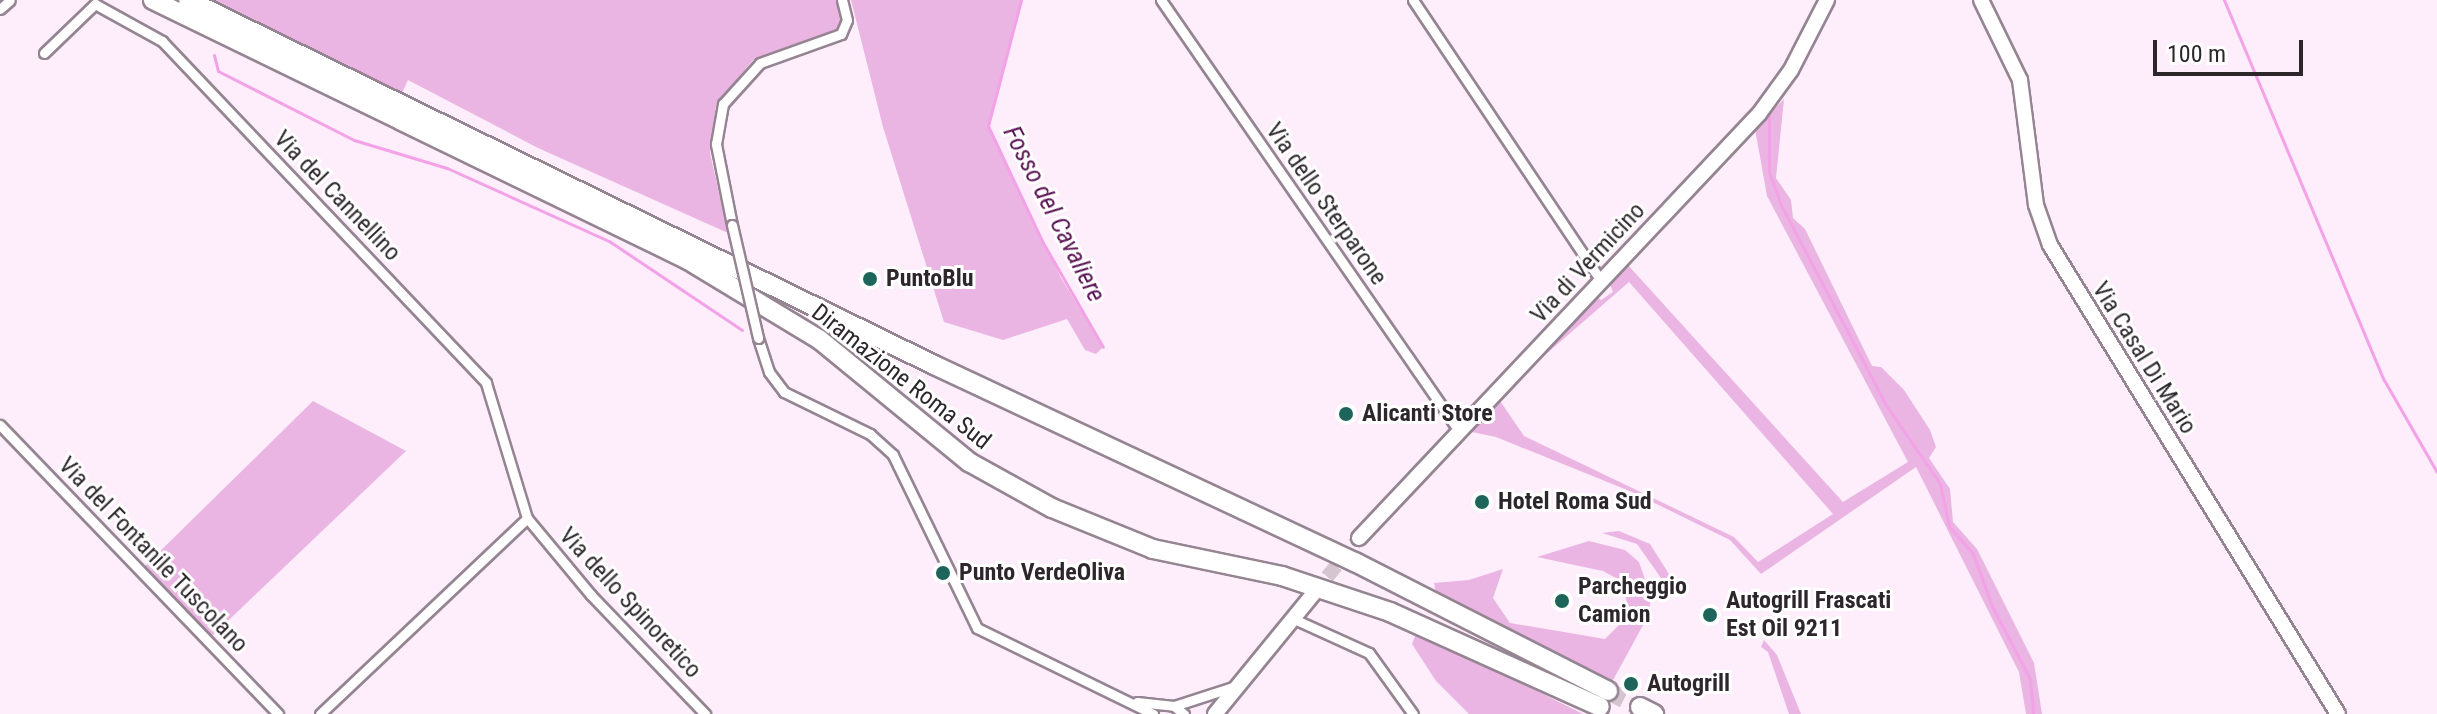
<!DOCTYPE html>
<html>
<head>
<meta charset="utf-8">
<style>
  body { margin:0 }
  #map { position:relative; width:2437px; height:714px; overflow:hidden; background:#feedfa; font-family:"Roboto Condensed",sans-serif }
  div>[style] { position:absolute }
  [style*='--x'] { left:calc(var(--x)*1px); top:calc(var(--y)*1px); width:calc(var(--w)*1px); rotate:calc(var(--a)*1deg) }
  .green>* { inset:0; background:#eab5e2 }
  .stream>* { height:3px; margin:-1.5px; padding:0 1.5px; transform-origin:1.5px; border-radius:1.5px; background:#f3a2e7 }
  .secondary-tunnel>* { height:14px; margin-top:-7px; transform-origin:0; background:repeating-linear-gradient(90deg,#d4c5d1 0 14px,transparent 0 21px) }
  .highway-tunnel>* { height:18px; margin-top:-9px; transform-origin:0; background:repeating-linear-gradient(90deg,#d4c5d1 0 18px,transparent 0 27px) }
  .roads { filter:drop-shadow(2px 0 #958592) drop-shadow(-2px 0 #958592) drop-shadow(0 2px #958592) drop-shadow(0 -2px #958592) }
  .street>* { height:9px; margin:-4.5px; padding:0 4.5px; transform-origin:4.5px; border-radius:4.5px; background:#fff }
  .secondary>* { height:14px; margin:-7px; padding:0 7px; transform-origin:7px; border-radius:7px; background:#fff }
  .highway>* { height:18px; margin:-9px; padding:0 9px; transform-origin:9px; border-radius:9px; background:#fff }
  .bridges { filter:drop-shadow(2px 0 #958592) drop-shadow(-2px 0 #958592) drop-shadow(0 2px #958592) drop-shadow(0 -2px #958592) }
  .street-bridge>* { height:9px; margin:-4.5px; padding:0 4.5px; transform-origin:4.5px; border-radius:4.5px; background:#fff }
  .dots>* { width:22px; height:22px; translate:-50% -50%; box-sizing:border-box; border:4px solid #fff; border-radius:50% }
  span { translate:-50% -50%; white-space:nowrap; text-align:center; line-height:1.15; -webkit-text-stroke:6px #fff; paint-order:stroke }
  .street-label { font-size:24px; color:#2d272c }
  .poi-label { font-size:24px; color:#2d272c; font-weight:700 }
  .left { translate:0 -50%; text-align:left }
  .water-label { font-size:26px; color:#5c1656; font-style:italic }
  .scale { position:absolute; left:2153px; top:40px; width:150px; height:36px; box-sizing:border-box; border:4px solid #2d272c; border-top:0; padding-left:10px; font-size:24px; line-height:28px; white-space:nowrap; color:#2d272c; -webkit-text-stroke:6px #fff; paint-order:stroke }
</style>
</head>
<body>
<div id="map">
  <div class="green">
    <i style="clip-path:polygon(210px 0,837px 0,841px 18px,839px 29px,828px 36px,753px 60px,716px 105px,710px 153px,728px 233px,538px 148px,408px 80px,402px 93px)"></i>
    <i style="clip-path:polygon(851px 0,1021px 0,988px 126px,1061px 278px,1103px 347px,1096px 354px,1085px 350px,1067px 319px,1003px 340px,944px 322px,883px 127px)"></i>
    <i style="clip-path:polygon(1784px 99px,1776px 178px,1791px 200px,1793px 218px,1805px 229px,1872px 366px,1881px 367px,1904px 390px,1930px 430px,1936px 447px,1929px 458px,1950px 489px,1953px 522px,1977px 549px,2034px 663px,2042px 714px,2026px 714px,2019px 672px,1916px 467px,1761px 574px,1730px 540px,1632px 492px,1496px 437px,1472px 432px,1470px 427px,1498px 398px,1524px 436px,1734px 537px,1758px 562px,1833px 514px,1629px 282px,1506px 389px,1595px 296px,1601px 300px,1613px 292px,1609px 281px,1627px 264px,1843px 502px,1908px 462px,1767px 196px,1755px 129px)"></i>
    <i style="clip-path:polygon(313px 401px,406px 451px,212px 636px,144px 567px)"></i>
    <i style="clip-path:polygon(1619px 531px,1650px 544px,1679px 590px,1673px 595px,1637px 544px,1602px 533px)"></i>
    <i style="clip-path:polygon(1589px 541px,1625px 550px,1639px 562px,1651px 597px,1648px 616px,1612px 682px,1436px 593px,1434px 583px,1469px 580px,1503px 569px,1493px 598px,1510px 623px,1605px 639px,1629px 615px,1623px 582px,1603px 571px,1537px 557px)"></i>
    <i style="clip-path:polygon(1416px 634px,1467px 656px,1583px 714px,1469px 714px,1436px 681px,1412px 644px)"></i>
    <i style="clip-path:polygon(1764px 640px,1777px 655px,1801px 714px,1789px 714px,1768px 652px,1761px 647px)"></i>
  </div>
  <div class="stream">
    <i style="--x:1021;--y:0;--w:130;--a:104.7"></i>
    <i style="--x:988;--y:126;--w:127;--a:64.8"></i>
    <i style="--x:1042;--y:241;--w:122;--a:60.1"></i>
    <i style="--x:2224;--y:0;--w:412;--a:67.2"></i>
    <i style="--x:2384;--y:380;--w:106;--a:60.1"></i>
    <i style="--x:214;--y:55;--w:16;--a:76"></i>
    <i style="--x:218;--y:71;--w:153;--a:26.9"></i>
    <i style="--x:354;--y:140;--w:97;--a:16.8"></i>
    <i style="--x:447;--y:168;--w:178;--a:24.3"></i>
    <i style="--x:609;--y:241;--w:160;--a:33.8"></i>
    <i style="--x:1769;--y:115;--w:57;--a:90"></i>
    <i style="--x:1769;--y:172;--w:33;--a:70"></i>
    <i style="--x:1780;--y:203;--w:228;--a:62.3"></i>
    <i style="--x:1886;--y:405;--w:96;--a:55.6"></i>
    <i style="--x:1940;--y:484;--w:43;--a:77.9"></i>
    <i style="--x:1949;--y:526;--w:37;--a:49"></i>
    <i style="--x:1973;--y:554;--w:55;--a:69.9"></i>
    <i style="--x:1992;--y:606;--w:82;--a:62.5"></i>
    <i style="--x:2030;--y:679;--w:35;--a:85"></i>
  </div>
  <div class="secondary-tunnel">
    <i style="--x:1314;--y:593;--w:71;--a:-50.7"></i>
  </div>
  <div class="highway-tunnel">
    <i style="--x:1608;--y:691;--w:36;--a:27"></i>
  </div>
  <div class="roads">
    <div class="street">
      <i style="--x:1161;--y:0;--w:524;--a:55.34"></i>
      <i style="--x:1413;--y:0;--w:338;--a:56.2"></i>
      <i style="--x:0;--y:9;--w:13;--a:-42"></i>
      <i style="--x:44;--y:53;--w:71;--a:-43.9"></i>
      <i style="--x:95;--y:4;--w:77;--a:28.9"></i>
      <i style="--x:162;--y:41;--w:471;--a:46.5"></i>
      <i style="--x:486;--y:383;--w:141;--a:73.1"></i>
      <i style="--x:527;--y:518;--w:100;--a:50.3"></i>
      <i style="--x:591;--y:595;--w:165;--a:46.2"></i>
      <i style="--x:732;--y:225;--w:83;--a:-101.2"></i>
      <i style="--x:716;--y:144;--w:41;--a:-80.1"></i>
      <i style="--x:723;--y:104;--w:55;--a:-47.9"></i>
      <i style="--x:760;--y:63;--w:86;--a:-19.7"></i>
      <i style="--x:841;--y:34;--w:15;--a:-67"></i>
      <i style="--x:847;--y:20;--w:21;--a:-104"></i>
      <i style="--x:758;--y:338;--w:36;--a:72"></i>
      <i style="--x:769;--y:372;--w:25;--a:53"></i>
      <i style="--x:784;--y:392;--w:96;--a:26"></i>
      <i style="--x:870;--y:434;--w:31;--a:42"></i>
      <i style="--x:893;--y:455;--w:192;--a:64.1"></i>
      <i style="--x:977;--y:628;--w:196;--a:26"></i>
      <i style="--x:0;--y:425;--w:401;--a:46.1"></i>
      <i style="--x:1294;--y:619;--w:82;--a:24.4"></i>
      <i style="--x:1369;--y:653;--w:75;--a:54.2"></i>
      <i style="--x:1137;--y:702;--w:37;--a:6"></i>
      <i style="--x:1174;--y:706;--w:13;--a:39"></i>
      <i style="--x:1174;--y:706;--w:65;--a:-17.9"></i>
      <i style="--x:320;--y:714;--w:285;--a:-43.4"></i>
    </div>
    <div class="secondary">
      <i style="--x:1981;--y:0;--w:89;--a:64"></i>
      <i style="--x:2020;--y:80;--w:126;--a:82.7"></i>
      <i style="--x:2036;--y:205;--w:42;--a:70.7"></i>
      <i style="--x:2050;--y:245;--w:550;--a:58.45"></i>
      <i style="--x:1359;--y:538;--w:583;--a:-46.67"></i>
      <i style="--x:1759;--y:114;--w:54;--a:-54"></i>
      <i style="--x:1791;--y:70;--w:79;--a:-62.8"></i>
      <i style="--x:1215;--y:714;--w:156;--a:-50.7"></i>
    </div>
    <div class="highway">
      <i style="--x:153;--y:0;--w:595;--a:25.92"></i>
      <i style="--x:688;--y:260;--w:154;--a:31.2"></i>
      <i style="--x:820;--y:340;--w:193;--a:39.3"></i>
      <i style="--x:969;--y:462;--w:95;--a:29"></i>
      <i style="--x:1052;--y:508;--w:109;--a:22.1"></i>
      <i style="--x:1153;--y:549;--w:132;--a:11.8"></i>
      <i style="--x:1282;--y:576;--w:114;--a:18.4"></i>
      <i style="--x:1390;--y:612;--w:230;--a:24.3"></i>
      <i style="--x:188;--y:0;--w:831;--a:26.07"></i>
      <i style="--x:934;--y:365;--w:465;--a:25.1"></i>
      <i style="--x:1355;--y:562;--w:284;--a:27"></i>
      <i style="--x:1640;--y:707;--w:16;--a:27"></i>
    </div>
  </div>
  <div class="bridges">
    <div class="street-bridge">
      <i style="--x:732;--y:225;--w:116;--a:77"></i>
    </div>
  </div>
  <div class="dots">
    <i style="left:870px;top:279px;background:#1d655b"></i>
    <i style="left:1346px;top:414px;background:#1d655b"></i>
    <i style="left:1482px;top:502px;background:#1d655b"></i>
    <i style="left:943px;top:573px;background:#1d655b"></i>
    <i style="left:1562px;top:601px;background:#1d655b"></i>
    <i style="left:1710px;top:615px;background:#1d655b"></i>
    <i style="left:1631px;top:684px;background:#1d655b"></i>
  </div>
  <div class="street-label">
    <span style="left:337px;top:196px;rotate:46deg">Via del Cannellino</span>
    <span style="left:1326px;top:204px;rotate:55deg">Via dello Sterparone</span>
    <span style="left:1588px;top:263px;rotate:-47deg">Via di Vermicino</span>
    <span style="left:2144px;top:358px;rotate:58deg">Via Casal Di Mario</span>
    <span style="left:901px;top:377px;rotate:38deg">Diramazione Roma Sud</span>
    <span style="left:153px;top:555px;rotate:46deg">Via del Fontanile Tuscolano</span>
    <span style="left:630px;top:603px;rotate:47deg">Via dello Spinoretico</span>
  </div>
  <div class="poi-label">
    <span class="left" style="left:886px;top:279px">PuntoBlu</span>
    <span class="left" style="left:1362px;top:414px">Alicanti Store</span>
    <span class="left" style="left:1498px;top:502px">Hotel Roma Sud</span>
    <span class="left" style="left:959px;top:573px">Punto VerdeOliva</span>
    <span class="left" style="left:1578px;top:601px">Parcheggio<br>Camion</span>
    <span class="left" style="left:1726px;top:615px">Autogrill Frascati<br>Est Oil 9211</span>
    <span class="left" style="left:1647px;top:684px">Autogrill</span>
  </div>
  <div class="water-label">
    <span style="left:1054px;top:214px;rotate:63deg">Fosso del Cavaliere</span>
  </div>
  <div class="scale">100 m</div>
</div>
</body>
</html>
